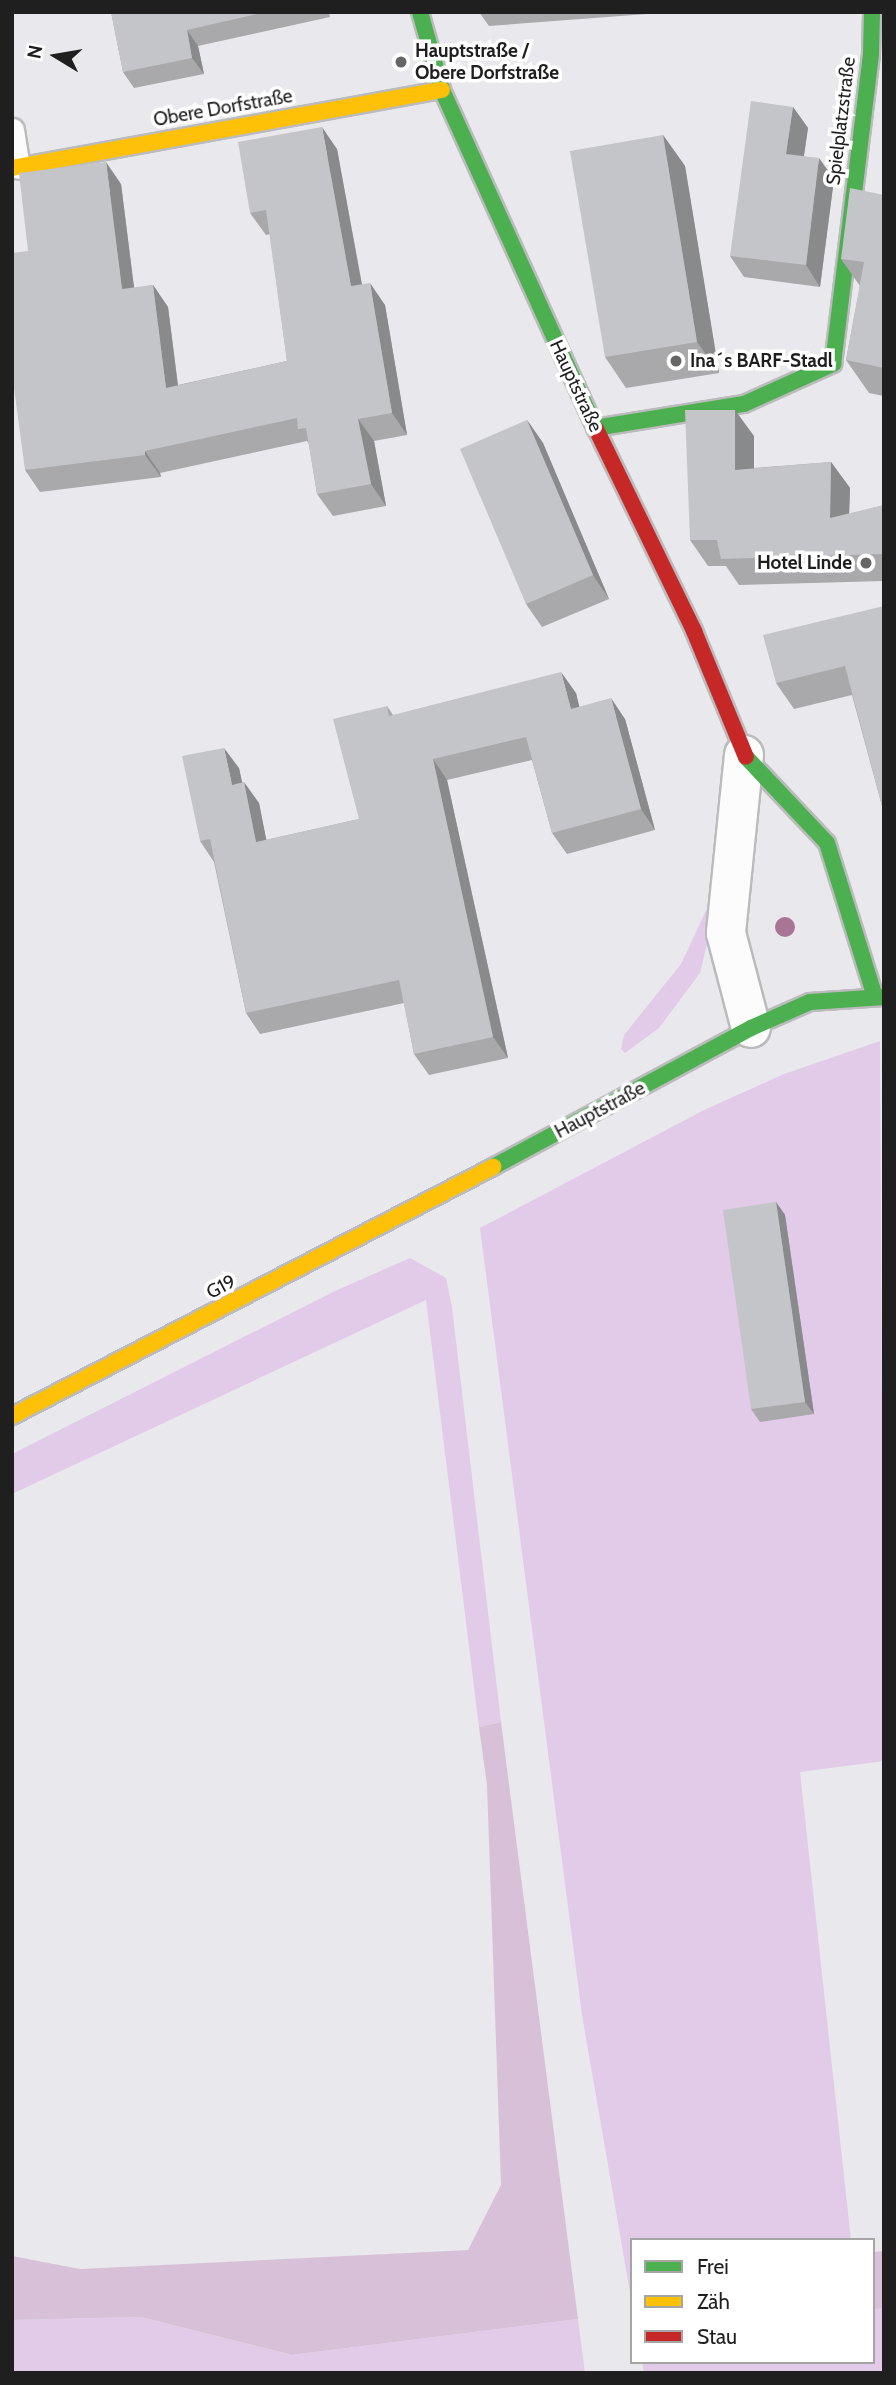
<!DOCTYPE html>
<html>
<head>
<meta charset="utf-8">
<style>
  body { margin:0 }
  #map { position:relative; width:896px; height:2385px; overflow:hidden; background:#e9e9ed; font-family:Cabin,sans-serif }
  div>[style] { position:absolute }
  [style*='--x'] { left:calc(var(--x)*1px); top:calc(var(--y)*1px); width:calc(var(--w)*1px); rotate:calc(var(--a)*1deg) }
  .grass>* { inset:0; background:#e2cbe8 }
  .forest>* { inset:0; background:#d8c1d8 }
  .roads { filter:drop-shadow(2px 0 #bbbbbd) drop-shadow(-2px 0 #bbbbbd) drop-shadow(0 2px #bbbbbd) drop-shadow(0 -2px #bbbbbd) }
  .lane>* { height:23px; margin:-11.5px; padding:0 11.5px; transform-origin:11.5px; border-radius:11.5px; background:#fcfcfc }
  .street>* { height:38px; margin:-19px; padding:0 19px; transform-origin:19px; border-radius:19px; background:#fcfcfc }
  .fast>* { height:16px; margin:-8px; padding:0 8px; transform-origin:8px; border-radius:8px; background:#4caf50 }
  .slow>* { height:16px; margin:-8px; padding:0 8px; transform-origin:8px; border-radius:8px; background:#ffc107 }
  .jam>* { height:16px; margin:-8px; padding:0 8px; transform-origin:8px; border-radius:8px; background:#c62828 }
  .trees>* { width:20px; height:20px; margin:-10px; border-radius:50%; background:#a87694 }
  .wall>* { inset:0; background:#a9a9ac }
  .shaded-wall>* { inset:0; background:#898a8c }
  .building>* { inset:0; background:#c4c5c8 }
  .dots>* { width:19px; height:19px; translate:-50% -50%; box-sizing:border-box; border:4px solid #fff; border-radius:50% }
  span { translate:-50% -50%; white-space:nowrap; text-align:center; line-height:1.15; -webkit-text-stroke:7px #fff; paint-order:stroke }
  .poi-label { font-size:19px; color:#1f1f1f; font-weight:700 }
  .left { translate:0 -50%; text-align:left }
  .right { translate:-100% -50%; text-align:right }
  .street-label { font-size:19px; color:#1f1f1f }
  .frame { position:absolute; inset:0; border:14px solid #1f1f1f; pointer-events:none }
  .legend { position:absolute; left:630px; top:2238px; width:245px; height:126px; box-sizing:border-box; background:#fff; border:2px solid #a5a5a5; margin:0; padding:9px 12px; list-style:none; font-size:21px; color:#1f1f1f }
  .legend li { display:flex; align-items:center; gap:14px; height:35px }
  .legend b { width:35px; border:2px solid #a5a5a5 }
  .north { position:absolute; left:21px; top:21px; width:70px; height:70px; -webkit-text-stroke:5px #fff; paint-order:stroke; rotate:281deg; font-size:19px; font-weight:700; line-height:28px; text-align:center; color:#1f1f1f }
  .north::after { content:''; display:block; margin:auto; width:24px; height:32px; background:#1f1f1f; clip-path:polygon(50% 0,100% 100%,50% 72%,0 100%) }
</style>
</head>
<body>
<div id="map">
  <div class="grass">
    <i style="clip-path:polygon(710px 902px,709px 936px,700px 973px,659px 1028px,625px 1053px,621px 1049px,624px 1035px,681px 964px)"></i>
    <i style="clip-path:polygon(880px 1041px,884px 1761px,800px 1772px,851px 2240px,632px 2240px,632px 2304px,582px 2015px,480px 1228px,704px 1110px,784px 1074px)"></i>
    <i style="clip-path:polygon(410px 1258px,446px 1278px,452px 1307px,501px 1722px,479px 1727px,426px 1300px,12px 1494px,12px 1454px,335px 1291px)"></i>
    <i style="clip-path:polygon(884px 2308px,884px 2373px,644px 2373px,642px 2362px,873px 2362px,873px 2310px)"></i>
    <i style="clip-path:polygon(141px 2317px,292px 2355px,578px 2319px,585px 2373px,12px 2373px,12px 2320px)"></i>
  </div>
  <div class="forest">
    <i style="clip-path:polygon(501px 1722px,578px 2319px,292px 2355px,141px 2317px,12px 2320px,12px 2256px,80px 2269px,468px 2250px,501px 2185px,487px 1785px,479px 1727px)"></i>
    <i style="clip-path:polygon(884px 2251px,884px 2308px,873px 2310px,873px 2252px)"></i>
  </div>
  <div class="roads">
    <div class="lane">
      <i style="--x:12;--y:130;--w:37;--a:81"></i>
    </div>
    <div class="street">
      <i style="--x:744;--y:755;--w:179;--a:95.8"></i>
      <i style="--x:726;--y:933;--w:98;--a:75.3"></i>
    </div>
    <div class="fast">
      <i style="--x:420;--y:12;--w:81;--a:74.2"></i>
      <i style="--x:442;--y:90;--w:372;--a:65.6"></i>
      <i style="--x:595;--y:428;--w:151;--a:-9.2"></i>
      <i style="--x:744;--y:404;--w:98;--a:-24.2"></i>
      <i style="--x:833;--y:364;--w:312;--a:-83"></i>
      <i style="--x:871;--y:54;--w:42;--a:-88.6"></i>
      <i style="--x:746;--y:757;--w:118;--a:46.7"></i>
      <i style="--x:827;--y:843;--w:161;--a:72.7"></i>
      <i style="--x:493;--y:1167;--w:293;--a:-28.3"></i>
      <i style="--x:751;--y:1028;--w:64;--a:-23.8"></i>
      <i style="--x:810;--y:1002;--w:74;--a:-3.9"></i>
    </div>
    <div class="slow">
      <i style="--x:12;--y:168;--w:437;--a:-10.3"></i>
      <i style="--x:12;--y:1416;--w:542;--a:-27.37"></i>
    </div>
    <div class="jam">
      <i style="--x:596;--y:429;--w:225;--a:64.1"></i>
      <i style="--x:694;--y:631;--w:136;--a:67.6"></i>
    </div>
  </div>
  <div class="trees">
    <i style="left:785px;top:927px"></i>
  </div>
  <div class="wall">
    <i style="clip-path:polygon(111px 12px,329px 12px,330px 17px,198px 46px,204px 74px,134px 88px,123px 72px)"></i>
    <i style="clip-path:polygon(479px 12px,674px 12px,489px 26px)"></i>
    <i style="clip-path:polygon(793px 107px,808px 128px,804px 156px,834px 179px,820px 287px,744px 277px,730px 256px)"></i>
    <i style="clip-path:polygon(663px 135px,685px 166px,719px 373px,626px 388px,605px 357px)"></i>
    <i style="clip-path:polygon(337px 149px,362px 284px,385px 305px,407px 435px,374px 441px,386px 506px,333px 516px,317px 494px,309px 444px,307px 441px,160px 473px,161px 477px,40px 492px,25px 470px,28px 251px,121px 184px,134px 288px,153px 285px,168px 307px,178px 385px,287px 361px,270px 234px,266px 235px,250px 213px)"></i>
    <i style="clip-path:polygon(884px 195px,884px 396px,869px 393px,846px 360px,860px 286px,841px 259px)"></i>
    <i style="clip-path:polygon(527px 420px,543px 443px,609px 599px,542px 627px,526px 604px)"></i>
    <i style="clip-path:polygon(754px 436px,754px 468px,831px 462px,850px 488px,849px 514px,884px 505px,884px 581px,739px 585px,726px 566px,708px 566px,690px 540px)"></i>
    <i style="clip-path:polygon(884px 606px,884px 809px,882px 806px,852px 695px,794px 709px,776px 683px)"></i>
    <i style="clip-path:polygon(576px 693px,579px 707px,625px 719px,655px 830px,567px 854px,552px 833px,532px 760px,447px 780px,508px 1058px,429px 1075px,414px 1054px,404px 1003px,260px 1034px,246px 1013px,214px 862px,200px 841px,239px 768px,242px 782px,259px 803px,266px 840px,359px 819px,387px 706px,393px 715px)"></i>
    <i style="clip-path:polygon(776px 1202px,785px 1215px,814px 1414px,760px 1422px,751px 1409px)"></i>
  </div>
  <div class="shaded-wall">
    <i style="clip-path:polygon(187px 30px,198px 46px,204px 74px,192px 58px)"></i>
    <i style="clip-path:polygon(793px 107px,808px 128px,801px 175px,786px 154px)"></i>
    <i style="clip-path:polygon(322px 127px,337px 149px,366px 308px,351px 286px)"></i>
    <i style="clip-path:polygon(663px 135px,685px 166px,719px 373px,697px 342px)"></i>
    <i style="clip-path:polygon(819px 158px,834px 179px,820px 287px,806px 265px)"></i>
    <i style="clip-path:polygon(106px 162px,121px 184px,137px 311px,122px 289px)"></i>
    <i style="clip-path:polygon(370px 283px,385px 305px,407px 435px,392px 413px)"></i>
    <i style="clip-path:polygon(153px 285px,168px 307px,181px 410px,166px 388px)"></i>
    <i style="clip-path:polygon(735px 410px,754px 436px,754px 496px,735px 470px)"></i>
    <i style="clip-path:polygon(358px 419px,374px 441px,386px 506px,371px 484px)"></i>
    <i style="clip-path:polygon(527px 420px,543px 443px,609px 599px,593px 575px)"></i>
    <i style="clip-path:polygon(145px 451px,160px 473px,161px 477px,145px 455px)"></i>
    <i style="clip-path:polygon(831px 462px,850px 488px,848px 545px,830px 518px)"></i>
    <i style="clip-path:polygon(561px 672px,576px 693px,585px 730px,571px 709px)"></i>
    <i style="clip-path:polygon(611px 698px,625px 719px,655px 830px,641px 809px)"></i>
    <i style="clip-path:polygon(224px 748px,239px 768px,247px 806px,232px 785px)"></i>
    <i style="clip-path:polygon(433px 759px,447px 780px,508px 1058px,493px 1037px)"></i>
    <i style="clip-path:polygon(244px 782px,259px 803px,271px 863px,256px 842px)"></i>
    <i style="clip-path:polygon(776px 1202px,785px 1215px,814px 1414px,805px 1402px)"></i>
  </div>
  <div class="building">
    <i style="clip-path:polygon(111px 12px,266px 12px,187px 30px,192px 58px,123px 72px)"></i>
    <i style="clip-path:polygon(751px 101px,793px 107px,786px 154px,819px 158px,806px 265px,730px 256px)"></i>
    <i style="clip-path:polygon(322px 127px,351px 286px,370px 283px,392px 413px,358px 419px,371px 484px,317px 494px,306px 428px,298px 429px,297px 418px,145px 451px,145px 455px,25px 470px,12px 373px,12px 253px,28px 251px,19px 173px,106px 162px,122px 289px,153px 285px,166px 388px,287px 361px,266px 210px,250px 213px,238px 142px)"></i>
    <i style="clip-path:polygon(663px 135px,697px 342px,605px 357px,570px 151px)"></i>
    <i style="clip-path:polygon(850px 188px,884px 195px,884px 368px,846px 360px,864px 262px,841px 259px)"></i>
    <i style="clip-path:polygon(685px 410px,735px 410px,735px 470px,831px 462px,830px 518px,884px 505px,884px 554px,721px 559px,717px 540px,690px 540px)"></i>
    <i style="clip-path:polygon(527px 420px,593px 575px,526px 604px,460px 449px)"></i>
    <i style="clip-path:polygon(884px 606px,884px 806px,882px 806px,845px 666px,776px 683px,763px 635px)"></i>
    <i style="clip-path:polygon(561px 672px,571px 709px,611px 698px,641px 809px,552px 833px,526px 737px,433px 759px,493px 1037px,414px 1054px,399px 980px,246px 1013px,210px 839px,200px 841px,182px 756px,224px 748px,232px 785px,244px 782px,256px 842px,359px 819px,333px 719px,387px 706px,389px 716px)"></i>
    <i style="clip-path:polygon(776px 1202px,805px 1402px,751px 1409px,723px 1210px)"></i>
  </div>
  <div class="dots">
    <i style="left:401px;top:62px;background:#666667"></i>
    <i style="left:676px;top:361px;background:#666667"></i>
    <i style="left:866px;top:563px;background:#666667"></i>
  </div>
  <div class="poi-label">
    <span class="left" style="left:415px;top:62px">Hauptstraße /<br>Obere Dorfstraße</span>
    <span class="left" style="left:690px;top:361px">Ina´s BARF-Stadl</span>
    <span class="right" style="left:852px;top:563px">Hotel Linde</span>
  </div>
  <div class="street-label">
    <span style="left:223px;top:108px;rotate:-10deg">Obere Dorfstraße</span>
    <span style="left:841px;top:121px;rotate:-83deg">Spielplatzstraße</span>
    <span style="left:576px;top:386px;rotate:65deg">Hauptstraße</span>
    <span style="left:600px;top:1110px;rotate:-28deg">Hauptstraße</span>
    <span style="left:221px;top:1287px;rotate:-28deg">G19</span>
  </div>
  <div class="frame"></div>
  <ul class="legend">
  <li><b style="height:9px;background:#4caf50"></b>Frei</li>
  <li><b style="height:9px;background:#ffc107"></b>Zäh</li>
  <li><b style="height:9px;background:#c62828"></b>Stau</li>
  </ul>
  <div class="north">N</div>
</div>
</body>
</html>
